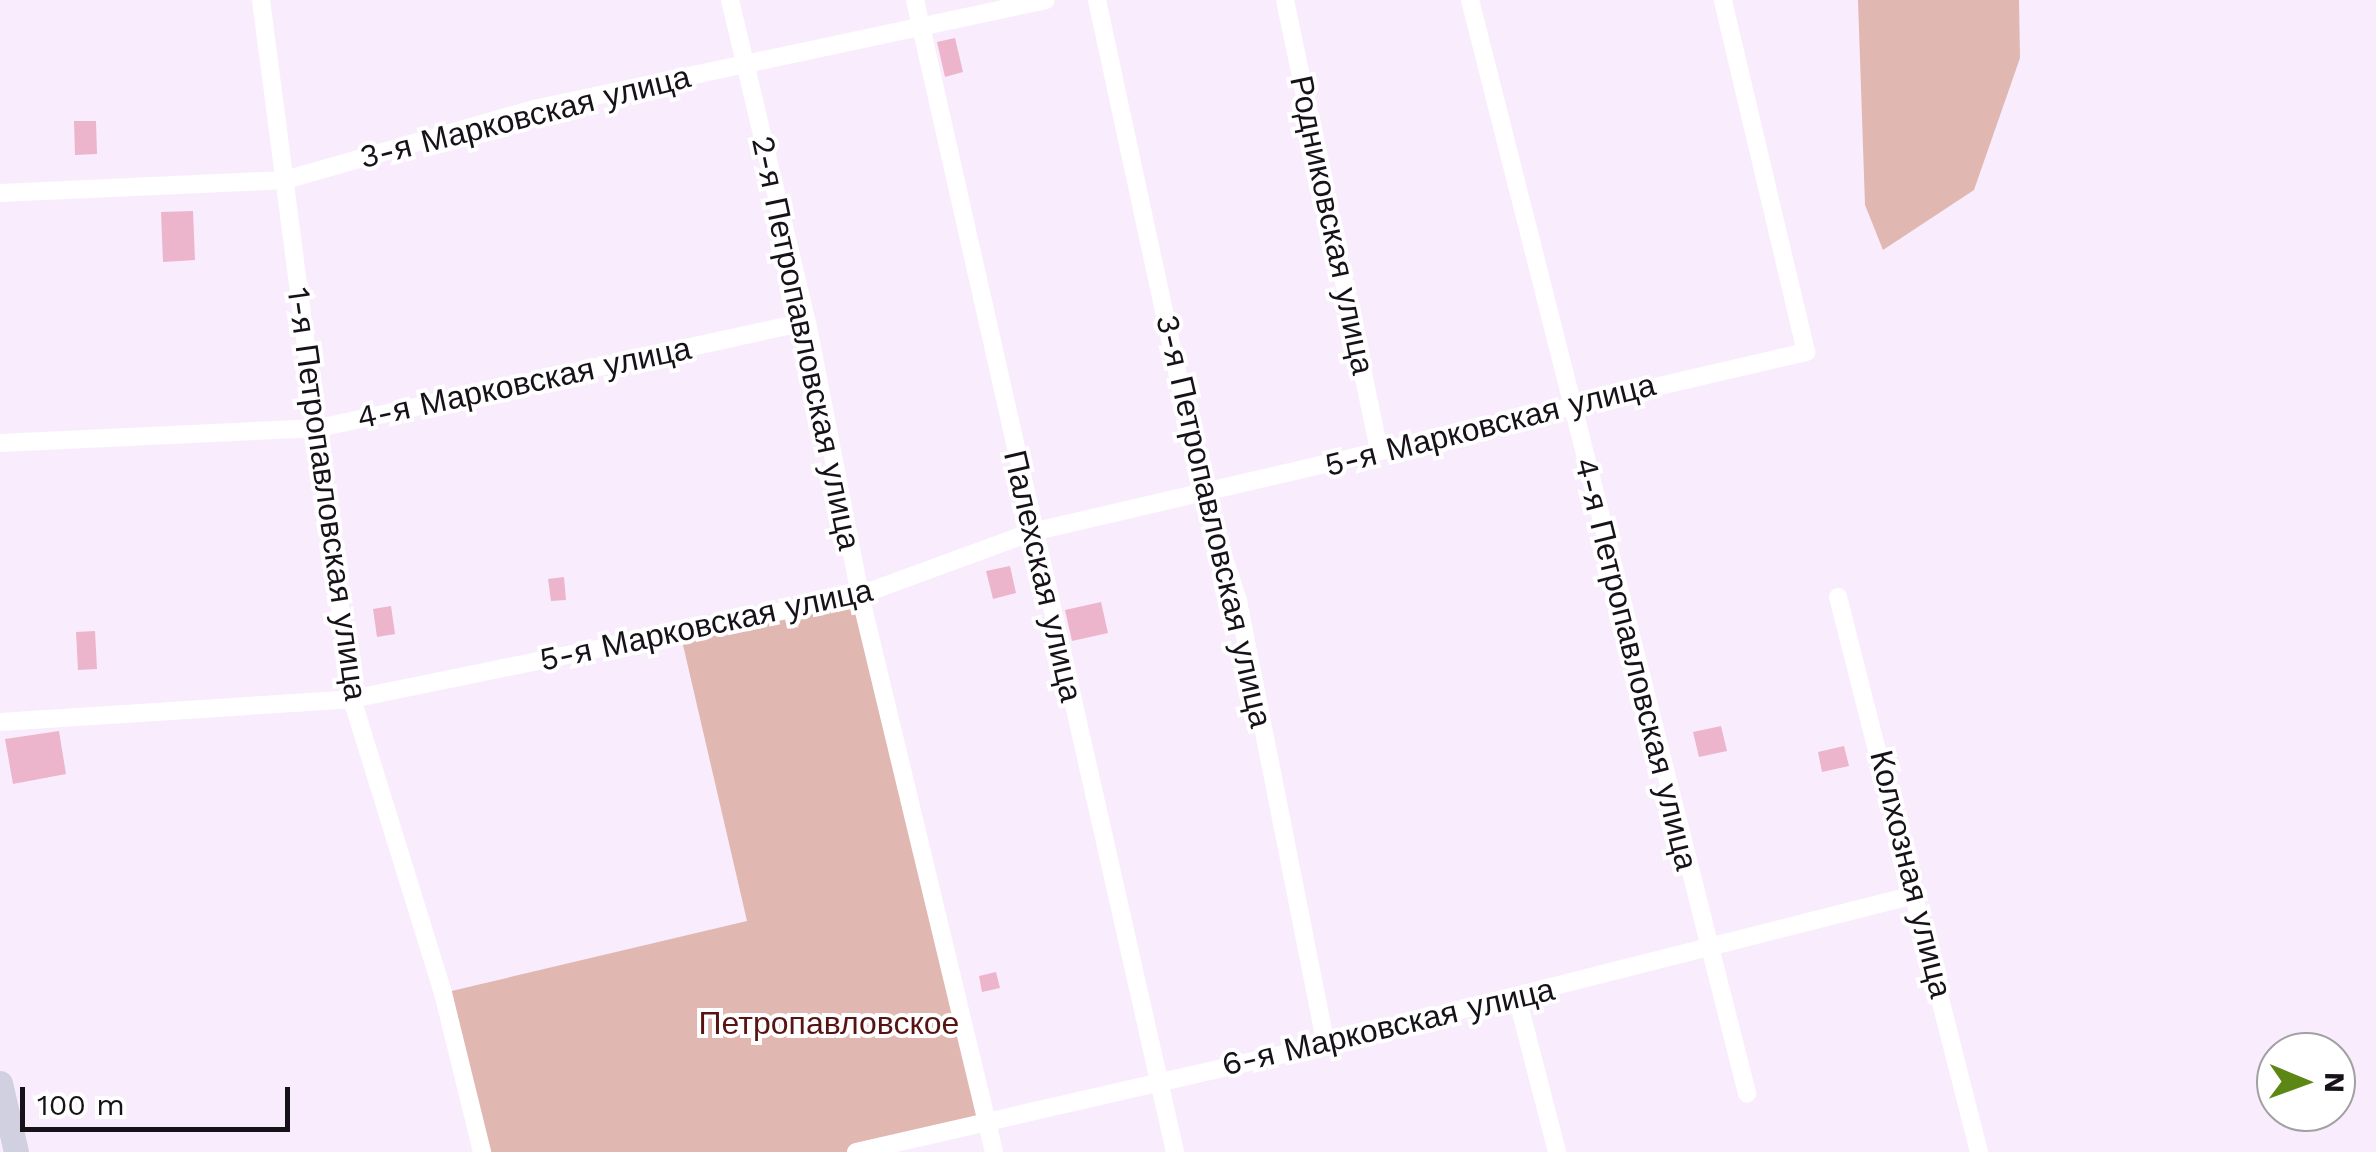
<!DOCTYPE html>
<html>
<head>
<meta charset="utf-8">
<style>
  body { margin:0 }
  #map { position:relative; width:2376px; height:1152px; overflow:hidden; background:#f9edfd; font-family:"Work Sans",sans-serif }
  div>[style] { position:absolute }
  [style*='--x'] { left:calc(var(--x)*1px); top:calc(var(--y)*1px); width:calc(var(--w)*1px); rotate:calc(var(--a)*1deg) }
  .green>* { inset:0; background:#e1b7b2 }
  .building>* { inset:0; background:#ecb5cc }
  .street>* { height:18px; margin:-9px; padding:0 9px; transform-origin:9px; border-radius:9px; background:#fff }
  .secondary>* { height:25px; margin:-12.5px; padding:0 12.5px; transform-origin:12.5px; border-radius:12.5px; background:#d0d0e1 }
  span { translate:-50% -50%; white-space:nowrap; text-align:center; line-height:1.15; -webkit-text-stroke:8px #fff; paint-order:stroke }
  .street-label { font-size:32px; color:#171219 }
  .park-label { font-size:32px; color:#581412 }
  .north { position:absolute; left:2256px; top:1032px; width:100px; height:100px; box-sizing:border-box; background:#fff; border:2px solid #a2a0a3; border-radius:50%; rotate:91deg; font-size:28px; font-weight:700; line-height:40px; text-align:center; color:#171219 }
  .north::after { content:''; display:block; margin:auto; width:35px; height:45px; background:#5c8714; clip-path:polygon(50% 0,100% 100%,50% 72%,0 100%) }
  .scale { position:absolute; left:20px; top:1087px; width:270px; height:45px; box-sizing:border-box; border:5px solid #171219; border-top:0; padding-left:12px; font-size:30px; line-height:35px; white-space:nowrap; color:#171219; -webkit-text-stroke:8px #fff; paint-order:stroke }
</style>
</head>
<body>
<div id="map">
  <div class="green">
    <i style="clip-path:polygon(1858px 0,2019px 0,2020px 58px,1974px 190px,1883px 250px,1865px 205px)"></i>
    <i style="clip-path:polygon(860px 595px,986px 1122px,856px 1152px,482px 1152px,443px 993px,747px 921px,680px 632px)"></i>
  </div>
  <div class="building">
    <i style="clip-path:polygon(955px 38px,963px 72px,945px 77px,937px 42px)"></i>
    <i style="clip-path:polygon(74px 121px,96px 121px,97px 154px,75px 155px)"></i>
    <i style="clip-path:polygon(193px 211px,195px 260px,163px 262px,161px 212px)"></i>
    <i style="clip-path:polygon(1010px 566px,1016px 593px,993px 599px,986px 571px)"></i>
    <i style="clip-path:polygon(564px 577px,566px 600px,551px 601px,548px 579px)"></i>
    <i style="clip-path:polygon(1101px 602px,1108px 633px,1072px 641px,1065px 610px)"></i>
    <i style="clip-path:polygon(391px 606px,395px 634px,377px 637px,373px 609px)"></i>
    <i style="clip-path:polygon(95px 631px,97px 669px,78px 670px,76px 632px)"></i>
    <i style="clip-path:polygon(1721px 726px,1727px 751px,1699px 757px,1693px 732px)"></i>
    <i style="clip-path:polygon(59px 731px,66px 774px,13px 784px,5px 739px)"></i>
    <i style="clip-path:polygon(1844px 746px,1849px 766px,1822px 772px,1818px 752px)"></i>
    <i style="clip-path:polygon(996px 972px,1000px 988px,982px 992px,979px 976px)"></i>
  </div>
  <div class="street">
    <i style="--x:261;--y:0;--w:705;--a:82.58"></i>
    <i style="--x:352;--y:699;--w:308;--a:72.8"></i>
    <i style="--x:443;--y:993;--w:164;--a:76.2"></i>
    <i style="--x:730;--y:0;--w:331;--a:76.6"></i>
    <i style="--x:807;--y:322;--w:278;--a:79"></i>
    <i style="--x:860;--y:595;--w:573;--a:76.47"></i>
    <i style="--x:915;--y:0;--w:1181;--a:77.28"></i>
    <i style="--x:1097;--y:0;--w:508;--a:77.85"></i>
    <i style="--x:1204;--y:497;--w:109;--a:71.9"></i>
    <i style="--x:1238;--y:601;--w:452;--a:78.8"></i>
    <i style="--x:1285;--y:0;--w:460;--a:78.2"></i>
    <i style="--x:1470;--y:0;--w:1128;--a:75.78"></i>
    <i style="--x:0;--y:193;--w:285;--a:-2.6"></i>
    <i style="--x:285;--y:180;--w:259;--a:-15.9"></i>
    <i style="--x:534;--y:109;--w:523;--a:-12.02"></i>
    <i style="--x:0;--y:443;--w:319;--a:-2.7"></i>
    <i style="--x:319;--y:428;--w:499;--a:-12.3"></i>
    <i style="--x:1838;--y:597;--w:573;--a:75.75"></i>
    <i style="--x:0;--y:722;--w:353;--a:-3.7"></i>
    <i style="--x:352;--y:699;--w:519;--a:-11.57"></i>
    <i style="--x:860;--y:595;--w:183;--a:-20.1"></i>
    <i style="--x:1032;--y:532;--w:795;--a:-13.09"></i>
    <i style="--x:1806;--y:352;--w:362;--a:-103.3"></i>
    <i style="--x:1517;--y:997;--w:160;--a:75.5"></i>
    <i style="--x:856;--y:1152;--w:482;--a:-12.9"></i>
    <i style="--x:1326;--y:1044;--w:611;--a:-14.22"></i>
  </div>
  <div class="secondary">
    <i style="--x:0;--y:1083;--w:71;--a:76.9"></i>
  </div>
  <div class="street-label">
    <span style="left:525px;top:117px;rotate:-14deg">3-я Марковская улица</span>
    <span style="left:1332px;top:225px;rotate:78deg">Родниковская улица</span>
    <span style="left:806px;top:343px;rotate:78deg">2-я Петропавловская улица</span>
    <span style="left:524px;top:383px;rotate:-12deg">4-я Марковская улица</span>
    <span style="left:1490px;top:425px;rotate:-14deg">5-я Марковская улица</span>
    <span style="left:327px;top:494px;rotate:82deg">1-я Петропавловская улица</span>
    <span style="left:1214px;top:521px;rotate:77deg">3-я Петропавловская улица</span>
    <span style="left:1043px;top:576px;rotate:77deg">Палехская улица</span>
    <span style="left:706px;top:625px;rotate:-12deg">5-я Марковская улица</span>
    <span style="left:1636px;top:664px;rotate:76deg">4-я Петропавловская улица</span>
    <span style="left:1911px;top:874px;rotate:76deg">Колхозная улица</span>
    <span style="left:1388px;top:1027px;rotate:-13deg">6-я Марковская улица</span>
  </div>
  <div class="park-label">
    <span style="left:829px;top:1023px">Петропавловское</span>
  </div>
  <div class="north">N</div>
  <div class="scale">100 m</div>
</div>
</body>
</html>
